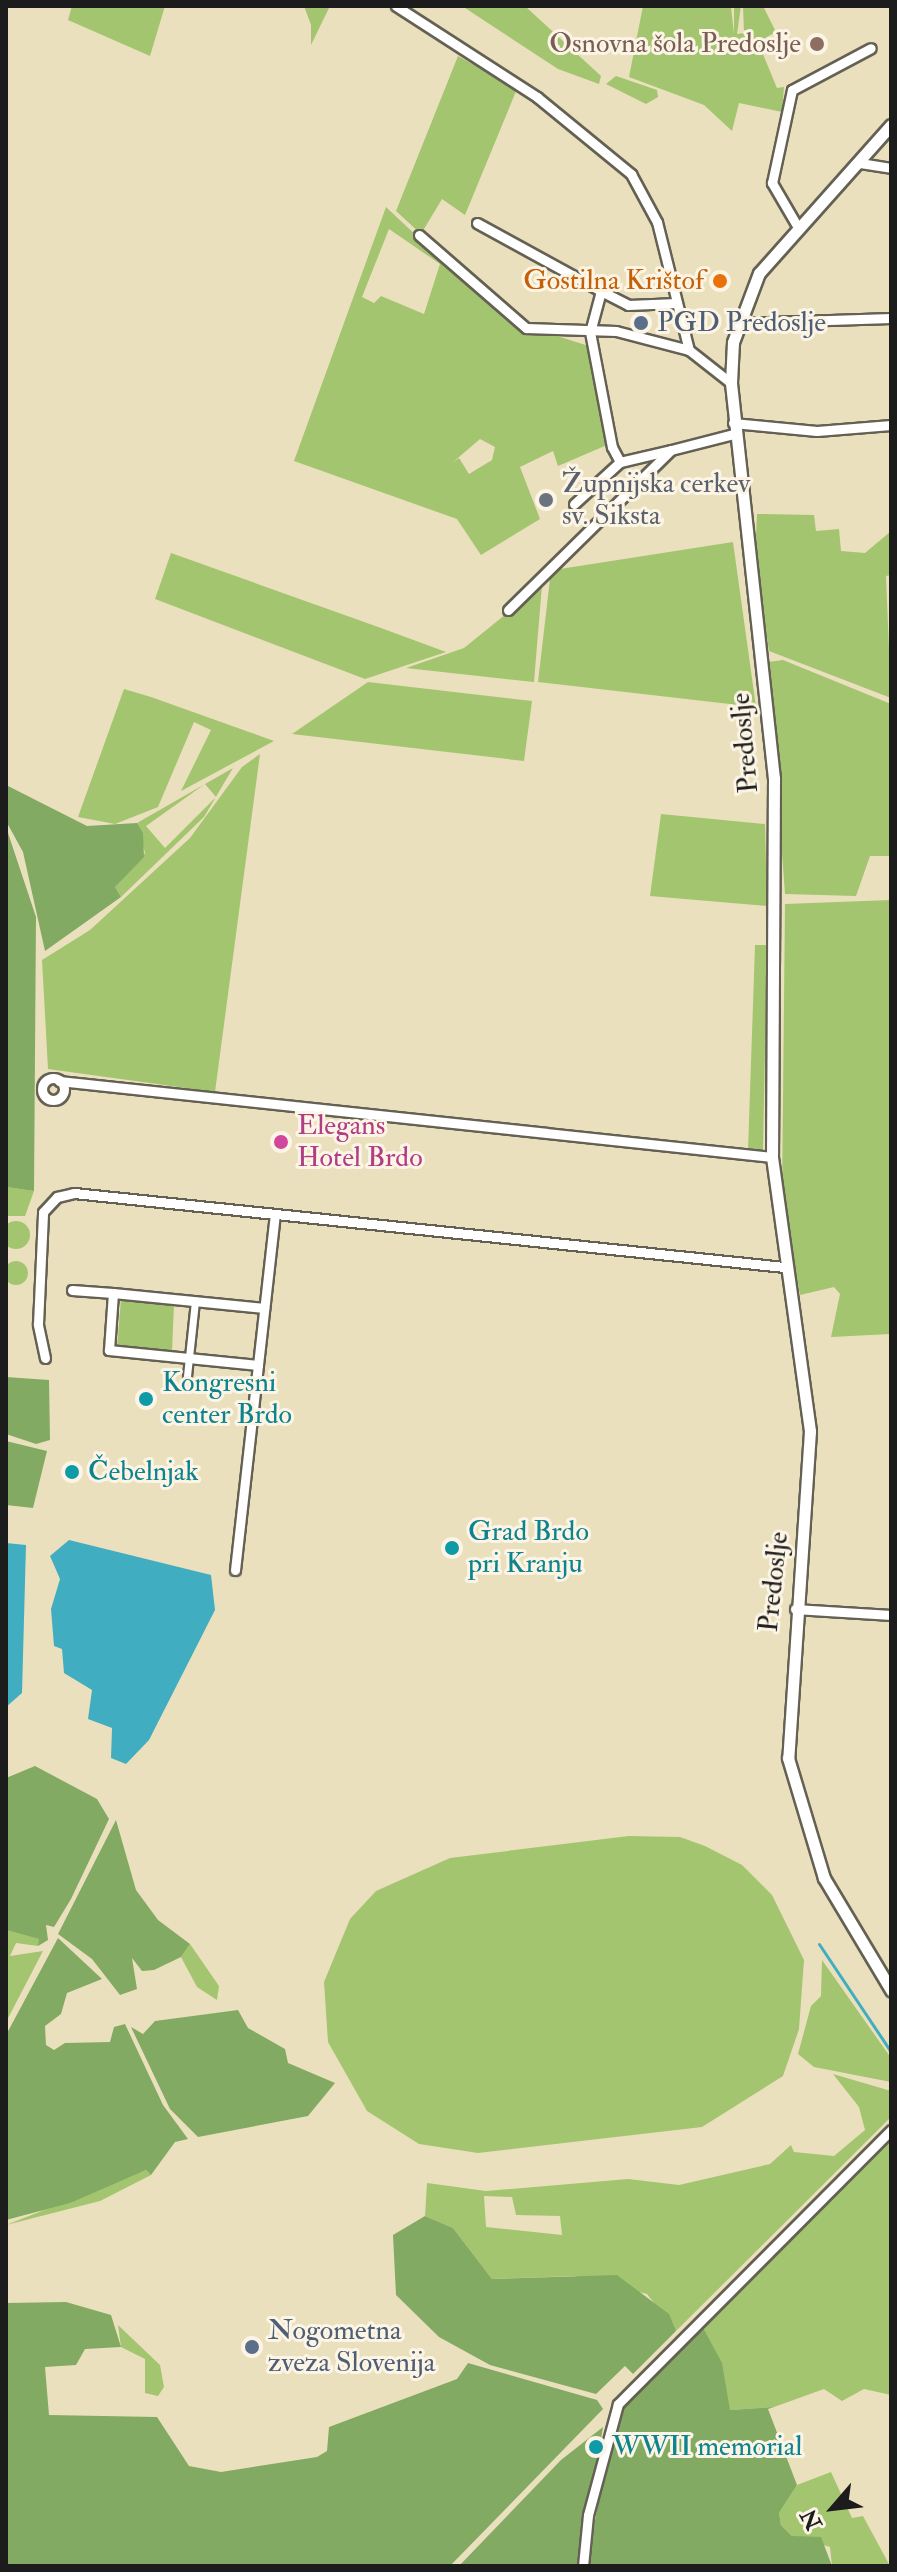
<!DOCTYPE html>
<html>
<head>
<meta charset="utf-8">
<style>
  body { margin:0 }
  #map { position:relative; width:897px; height:2572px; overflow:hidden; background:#ebe0bd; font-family:"IM FELL Double Pica",serif }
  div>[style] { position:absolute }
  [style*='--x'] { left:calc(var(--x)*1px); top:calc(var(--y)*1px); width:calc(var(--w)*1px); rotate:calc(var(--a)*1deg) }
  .green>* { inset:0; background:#a3c56f }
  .round { border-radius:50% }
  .forest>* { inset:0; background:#82aa62 }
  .water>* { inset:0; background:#41adc0 }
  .stream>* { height:3px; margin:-1.5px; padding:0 1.5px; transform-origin:1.5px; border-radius:1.5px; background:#41adc0 }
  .roads { filter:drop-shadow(2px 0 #646154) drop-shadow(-2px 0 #646154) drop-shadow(0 2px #646154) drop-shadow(0 -2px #646154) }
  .pedestrian>* { height:7px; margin:-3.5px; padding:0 3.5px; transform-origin:3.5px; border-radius:3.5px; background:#fff }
  .minor>* { height:9px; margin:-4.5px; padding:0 4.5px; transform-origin:4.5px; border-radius:4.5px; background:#fff }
  .minor>.ring { margin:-4.5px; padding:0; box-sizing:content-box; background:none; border:9px solid #fff; border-radius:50% }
  .tertiary>* { height:11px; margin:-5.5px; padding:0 5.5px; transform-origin:5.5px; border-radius:5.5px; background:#fff }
  .dots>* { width:22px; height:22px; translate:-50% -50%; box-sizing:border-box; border:4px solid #fcf5e5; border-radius:50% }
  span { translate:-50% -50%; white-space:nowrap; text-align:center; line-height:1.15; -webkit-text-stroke:6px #fcf5e5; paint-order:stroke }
  .education-label { font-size:28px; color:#785e54 }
  .right { translate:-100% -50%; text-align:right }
  .food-label { font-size:28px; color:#c56008 }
  .service-label { font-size:28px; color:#4e5e75 }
  .left { translate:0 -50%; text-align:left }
  .worship-label { font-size:28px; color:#5b616d }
  .street-label { font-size:28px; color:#1c1c1c }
  .hotel-label { font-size:28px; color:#b23c85 }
  .culture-label { font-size:28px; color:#0d838f }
  .frame { position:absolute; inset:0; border:8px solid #1c1c1c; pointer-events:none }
  .north { position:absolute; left:793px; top:2468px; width:80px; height:80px; -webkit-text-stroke:6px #fcf5e5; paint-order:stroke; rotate:242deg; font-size:22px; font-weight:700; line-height:32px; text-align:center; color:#1c1c1c }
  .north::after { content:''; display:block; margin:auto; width:28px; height:36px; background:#1c1c1c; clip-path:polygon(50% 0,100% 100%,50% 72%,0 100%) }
</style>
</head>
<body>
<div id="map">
  <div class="green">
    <i style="clip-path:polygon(72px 6px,165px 6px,150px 56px,68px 20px)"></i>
    <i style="clip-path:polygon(304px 6px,330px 6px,311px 45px,311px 25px)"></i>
    <i style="clip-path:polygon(462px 6px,525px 6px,601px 76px,599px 84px,558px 69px)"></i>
    <i style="clip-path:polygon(643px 6px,731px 6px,734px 34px,734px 6px,741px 6px,737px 34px,744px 33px,743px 6px,763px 6px,776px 32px,758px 42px,777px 88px,784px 87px,782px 112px,739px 103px,732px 131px,704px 105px,629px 77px)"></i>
    <i style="clip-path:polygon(458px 56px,517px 89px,465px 215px,442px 199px,421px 234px,396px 211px)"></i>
    <i style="clip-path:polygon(616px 76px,657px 90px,658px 97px,646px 104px,606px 84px)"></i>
    <i style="clip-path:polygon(evenodd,386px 207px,506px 320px,589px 346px,607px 445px,558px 466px,553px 451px,520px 467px,540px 519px,481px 555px,457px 519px,294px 461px,386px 207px,389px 229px,440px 264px,424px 314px,381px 296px,374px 303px,362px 297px,389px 229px,386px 207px,480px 439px,495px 447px,492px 460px,469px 474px,459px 458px,452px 463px,480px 439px)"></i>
    <i style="clip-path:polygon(891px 499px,891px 575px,886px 576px,891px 698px,769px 651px,755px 558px,757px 514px,814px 515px,816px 531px,839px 529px,841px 551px,865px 553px,890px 532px)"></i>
    <i style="clip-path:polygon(733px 542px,756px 707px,538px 682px,550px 579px,560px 569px)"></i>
    <i style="clip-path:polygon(171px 553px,381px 628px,446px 652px,365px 679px,155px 599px)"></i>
    <i style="clip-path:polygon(542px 585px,534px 682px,406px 668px,464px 648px)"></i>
    <i style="clip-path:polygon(783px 660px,891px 704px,891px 856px,870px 856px,856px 896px,785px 894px,768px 662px)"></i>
    <i style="clip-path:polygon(368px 682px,532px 701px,524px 761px,292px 734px)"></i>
    <i style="clip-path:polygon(124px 689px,151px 697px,274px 741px,181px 791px,211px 730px,194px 722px,158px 807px,115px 824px,78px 817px)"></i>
    <i style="clip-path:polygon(260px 754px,215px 1092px,48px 1069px,42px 960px,90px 930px,190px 838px,242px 767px)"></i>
    <i style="clip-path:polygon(evenodd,233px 768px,204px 817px,121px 897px,115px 887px,145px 853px,137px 823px,233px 768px,205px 784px,216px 797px,165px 848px,146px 826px,205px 784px)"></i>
    <i style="clip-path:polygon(661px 814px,765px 824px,767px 906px,650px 896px)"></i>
    <i style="clip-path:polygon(891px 900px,891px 1334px,831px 1337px,840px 1294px,834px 1287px,800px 1295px,782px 1195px,785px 904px)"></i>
    <i style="clip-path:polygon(755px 945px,767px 945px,763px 1151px,748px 1151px)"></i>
    <i style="clip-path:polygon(6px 1187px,34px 1191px,25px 1216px,6px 1216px)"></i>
    <i class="round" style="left:2px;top:1221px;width:28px;height:28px"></i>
    <i class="round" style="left:4px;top:1261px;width:24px;height:24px"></i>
    <i style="clip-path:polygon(121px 1299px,174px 1304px,172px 1352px,117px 1348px)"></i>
    <i style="clip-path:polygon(629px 1836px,680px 1837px,705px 1846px,742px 1865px,772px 1895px,804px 1960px,799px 2029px,783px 2076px,702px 2127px,478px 2153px,419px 2144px,367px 2111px,328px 2042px,324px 1982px,350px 1919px,376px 1891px,450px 1858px)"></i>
    <i style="clip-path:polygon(6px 1930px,40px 1939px,38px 1946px,16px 1943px,10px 1956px,43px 1951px,6px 2022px)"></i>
    <i style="clip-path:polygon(190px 1944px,219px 1986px,217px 2000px,197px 1987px,181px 1957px)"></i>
    <i style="clip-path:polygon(822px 1960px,891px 2058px,891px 2082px,814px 2067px,798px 2054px,811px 2006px,821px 1996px)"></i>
    <i style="clip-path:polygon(evenodd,833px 2074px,891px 2091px,891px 2117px,676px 2331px,647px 2294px,575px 2276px,492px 2279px,453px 2228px,425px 2216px,427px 2183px,486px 2191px,628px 2179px,679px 2185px,770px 2164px,791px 2145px,794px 2152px,834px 2156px,865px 2130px,859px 2107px,833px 2074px,484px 2196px,512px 2197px,516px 2215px,560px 2216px,562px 2235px,486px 2227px,484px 2196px)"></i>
    <i style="clip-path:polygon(891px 2138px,891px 2395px,864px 2389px,842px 2401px,824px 2389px,774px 2407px,730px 2410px,701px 2324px)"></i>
    <i style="clip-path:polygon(146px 2170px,151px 2175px,100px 2201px,6px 2225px)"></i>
    <i style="clip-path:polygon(118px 2325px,160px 2365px,164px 2387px,158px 2396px,145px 2393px,145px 2359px,121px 2347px)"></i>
    <i style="clip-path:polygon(831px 2472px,852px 2518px,863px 2516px,890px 2566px,832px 2566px,830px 2547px,792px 2536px,781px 2525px,779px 2513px,797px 2485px)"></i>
  </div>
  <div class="forest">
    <i style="clip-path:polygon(6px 785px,87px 826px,137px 823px,143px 833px,144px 857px,115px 887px,121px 897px,45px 951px,23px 852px,6px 821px)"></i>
    <i style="clip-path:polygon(6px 827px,36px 917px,34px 1191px,6px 1187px)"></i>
    <i style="clip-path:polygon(6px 1377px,49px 1380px,50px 1440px,36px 1444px,6px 1434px)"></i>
    <i style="clip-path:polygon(6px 1441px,47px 1451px,33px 1508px,6px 1505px)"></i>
    <i style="clip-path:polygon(35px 1766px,97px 1799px,109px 1819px,71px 1899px,54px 1927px,46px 1925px,48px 1940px,38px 1946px,39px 1939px,6px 1930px,6px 1778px)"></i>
    <i style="clip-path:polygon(116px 1820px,136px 1890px,158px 1920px,190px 1944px,181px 1957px,154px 1970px,142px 1971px,132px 1958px,137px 1989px,120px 1995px,92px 1959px,58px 1934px)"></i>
    <i style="clip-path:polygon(58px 1938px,102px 1979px,67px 1993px,61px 2014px,45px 2026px,46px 2045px,54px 2050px,65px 2043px,110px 2042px,114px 2027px,125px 2024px,163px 2105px,188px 2139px,175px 2142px,151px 2175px,146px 2170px,70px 2203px,6px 2220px,6px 2035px)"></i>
    <i style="clip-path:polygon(238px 2010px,248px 2028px,285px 2049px,288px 2063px,335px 2083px,308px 2116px,198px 2137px,170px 2109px,131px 2027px,143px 2034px,155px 2021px)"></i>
    <i style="clip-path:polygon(425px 2216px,453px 2228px,492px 2279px,617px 2275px,669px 2314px,676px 2331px,633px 2374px,625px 2366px,596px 2394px,490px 2365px,439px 2337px,396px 2295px,393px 2235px)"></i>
    <i style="clip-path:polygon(66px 2302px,111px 2315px,121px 2347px,85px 2349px,76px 2365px,45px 2367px,49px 2415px,157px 2417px,189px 2466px,221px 2472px,317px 2457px,327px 2451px,329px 2427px,457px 2379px,468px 2363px,597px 2400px,603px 2409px,450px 2566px,6px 2566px,6px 2303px)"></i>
    <i style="clip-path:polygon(701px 2324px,722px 2363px,730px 2410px,774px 2407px,768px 2409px,797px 2485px,779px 2513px,781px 2525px,792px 2536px,821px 2537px,832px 2566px,586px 2566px,615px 2418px)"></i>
    <i style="clip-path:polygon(603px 2427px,579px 2566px,459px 2566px,561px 2460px)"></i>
  </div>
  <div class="water">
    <i style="clip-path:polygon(69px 1540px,211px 1575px,215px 1610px,149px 1740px,126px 1764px,111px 1758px,112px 1728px,88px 1719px,92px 1690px,64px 1673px,62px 1649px,54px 1646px,51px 1609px,60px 1579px,50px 1556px)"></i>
    <i style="clip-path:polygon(6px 1543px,26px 1545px,22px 1693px,6px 1707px)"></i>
  </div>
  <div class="stream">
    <i style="--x:819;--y:1944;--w:130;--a:56.3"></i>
  </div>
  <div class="roads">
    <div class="pedestrian">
      <i style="--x:187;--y:1376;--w:75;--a:-83.9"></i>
    </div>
    <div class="minor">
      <i style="--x:396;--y:6;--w:168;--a:32.8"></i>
      <i style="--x:537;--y:97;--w:122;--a:39.3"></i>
      <i style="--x:631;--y:174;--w:55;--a:61.6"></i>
      <i style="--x:657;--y:222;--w:132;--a:76"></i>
      <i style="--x:689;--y:350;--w:53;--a:38.2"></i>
      <i style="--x:860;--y:163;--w:31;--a:9"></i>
      <i style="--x:477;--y:223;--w:141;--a:28.7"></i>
      <i style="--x:601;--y:291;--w:42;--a:105"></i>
      <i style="--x:590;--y:332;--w:117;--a:79.2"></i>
      <i style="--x:612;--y:447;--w:17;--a:62"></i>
      <i style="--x:620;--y:462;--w:52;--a:-13.2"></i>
      <i style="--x:796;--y:224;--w:48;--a:-120.3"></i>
      <i style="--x:772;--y:183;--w:95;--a:-77.9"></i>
      <i style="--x:792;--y:90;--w:89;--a:-28"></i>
      <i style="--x:419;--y:235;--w:142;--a:41"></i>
      <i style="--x:526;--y:328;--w:90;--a:1.9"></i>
      <i style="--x:616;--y:331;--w:75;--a:14.6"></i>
      <i style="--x:601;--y:291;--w:30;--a:27"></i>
      <i style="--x:628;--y:305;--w:49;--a:-2.3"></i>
      <i style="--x:738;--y:323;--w:153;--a:-1.9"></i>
      <i style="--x:733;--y:423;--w:84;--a:5.4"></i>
      <i style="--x:817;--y:431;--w:74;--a:-4.6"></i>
      <i style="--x:574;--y:504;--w:62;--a:-42.4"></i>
      <i style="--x:508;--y:610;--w:228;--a:-44.5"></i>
      <i style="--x:671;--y:450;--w:65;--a:-14.3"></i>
      <i class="ring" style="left:42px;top:1078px;width:13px;height:13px"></i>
      <i style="--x:59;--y:1081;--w:717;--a:6.08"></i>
      <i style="--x:72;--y:1290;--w:41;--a:4.2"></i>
      <i style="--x:45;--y:1358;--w:35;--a:-102"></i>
      <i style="--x:38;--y:1324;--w:112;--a:-87.4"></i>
      <i style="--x:43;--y:1212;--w:21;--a:-47"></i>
      <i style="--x:57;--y:1197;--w:17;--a:-13"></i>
      <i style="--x:74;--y:1193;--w:714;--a:5.95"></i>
      <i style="--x:258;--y:1365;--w:150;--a:-174.3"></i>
      <i style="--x:109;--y:1350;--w:57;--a:-86"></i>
      <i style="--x:113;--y:1293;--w:152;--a:5.7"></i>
      <i style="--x:235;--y:1570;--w:357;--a:-83.6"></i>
      <i style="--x:795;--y:1609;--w:96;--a:3.6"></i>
      <i style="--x:583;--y:2566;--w:51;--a:-84.4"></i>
      <i style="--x:588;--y:2515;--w:115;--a:-74.9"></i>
      <i style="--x:618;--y:2404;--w:387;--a:-45.1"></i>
    </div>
    <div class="tertiary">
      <i style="--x:891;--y:125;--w:198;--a:131.7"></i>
      <i style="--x:759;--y:273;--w:74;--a:110.6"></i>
      <i style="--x:733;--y:342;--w:41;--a:92.8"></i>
      <i style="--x:731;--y:383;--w:397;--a:83.8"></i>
      <i style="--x:774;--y:778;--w:379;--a:90.3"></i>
      <i style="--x:772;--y:1157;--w:277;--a:82.1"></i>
      <i style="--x:810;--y:1431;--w:328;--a:93.8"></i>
      <i style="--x:788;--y:1758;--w:125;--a:73.3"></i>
      <i style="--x:824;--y:1878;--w:131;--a:59.1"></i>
    </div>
  </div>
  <div class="dots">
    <i style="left:817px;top:44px;background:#8d6e63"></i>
    <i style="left:720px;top:281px;background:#e8710a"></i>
    <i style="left:641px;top:323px;background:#5c6f8a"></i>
    <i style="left:546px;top:500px;background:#6b7280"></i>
    <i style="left:281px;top:1142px;background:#d1479c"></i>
    <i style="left:146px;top:1399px;background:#0f9aa8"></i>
    <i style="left:72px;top:1472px;background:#0f9aa8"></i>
    <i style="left:452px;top:1548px;background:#0f9aa8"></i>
    <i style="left:252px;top:2347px;background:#5c6f8a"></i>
    <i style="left:596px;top:2447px;background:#0f9aa8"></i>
  </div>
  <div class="education-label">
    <span class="right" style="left:801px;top:44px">Osnovna šola Predoslje</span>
  </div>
  <div class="food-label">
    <span class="right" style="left:704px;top:281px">Gostilna Krištof</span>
  </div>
  <div class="service-label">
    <span class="left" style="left:657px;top:323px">PGD Predoslje</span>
    <span class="left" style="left:268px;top:2347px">Nogometna<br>zveza Slovenija</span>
  </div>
  <div class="worship-label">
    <span class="left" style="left:562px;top:500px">Župnijska cerkev<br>sv. Siksta</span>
  </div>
  <div class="street-label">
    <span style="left:745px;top:743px;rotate:-95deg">Predoslje</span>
    <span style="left:774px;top:1582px;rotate:-84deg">Predoslje</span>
  </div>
  <div class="hotel-label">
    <span class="left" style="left:297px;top:1142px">Elegans<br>Hotel Brdo</span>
  </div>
  <div class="culture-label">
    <span class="left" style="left:162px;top:1399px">Kongresni<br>center Brdo</span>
    <span class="left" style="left:88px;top:1472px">Čebelnjak</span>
    <span class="left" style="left:468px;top:1548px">Grad Brdo<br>pri Kranju</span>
    <span class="left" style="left:612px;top:2447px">WWII memorial</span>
  </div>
  <div class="frame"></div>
  <div class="north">N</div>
</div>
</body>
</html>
